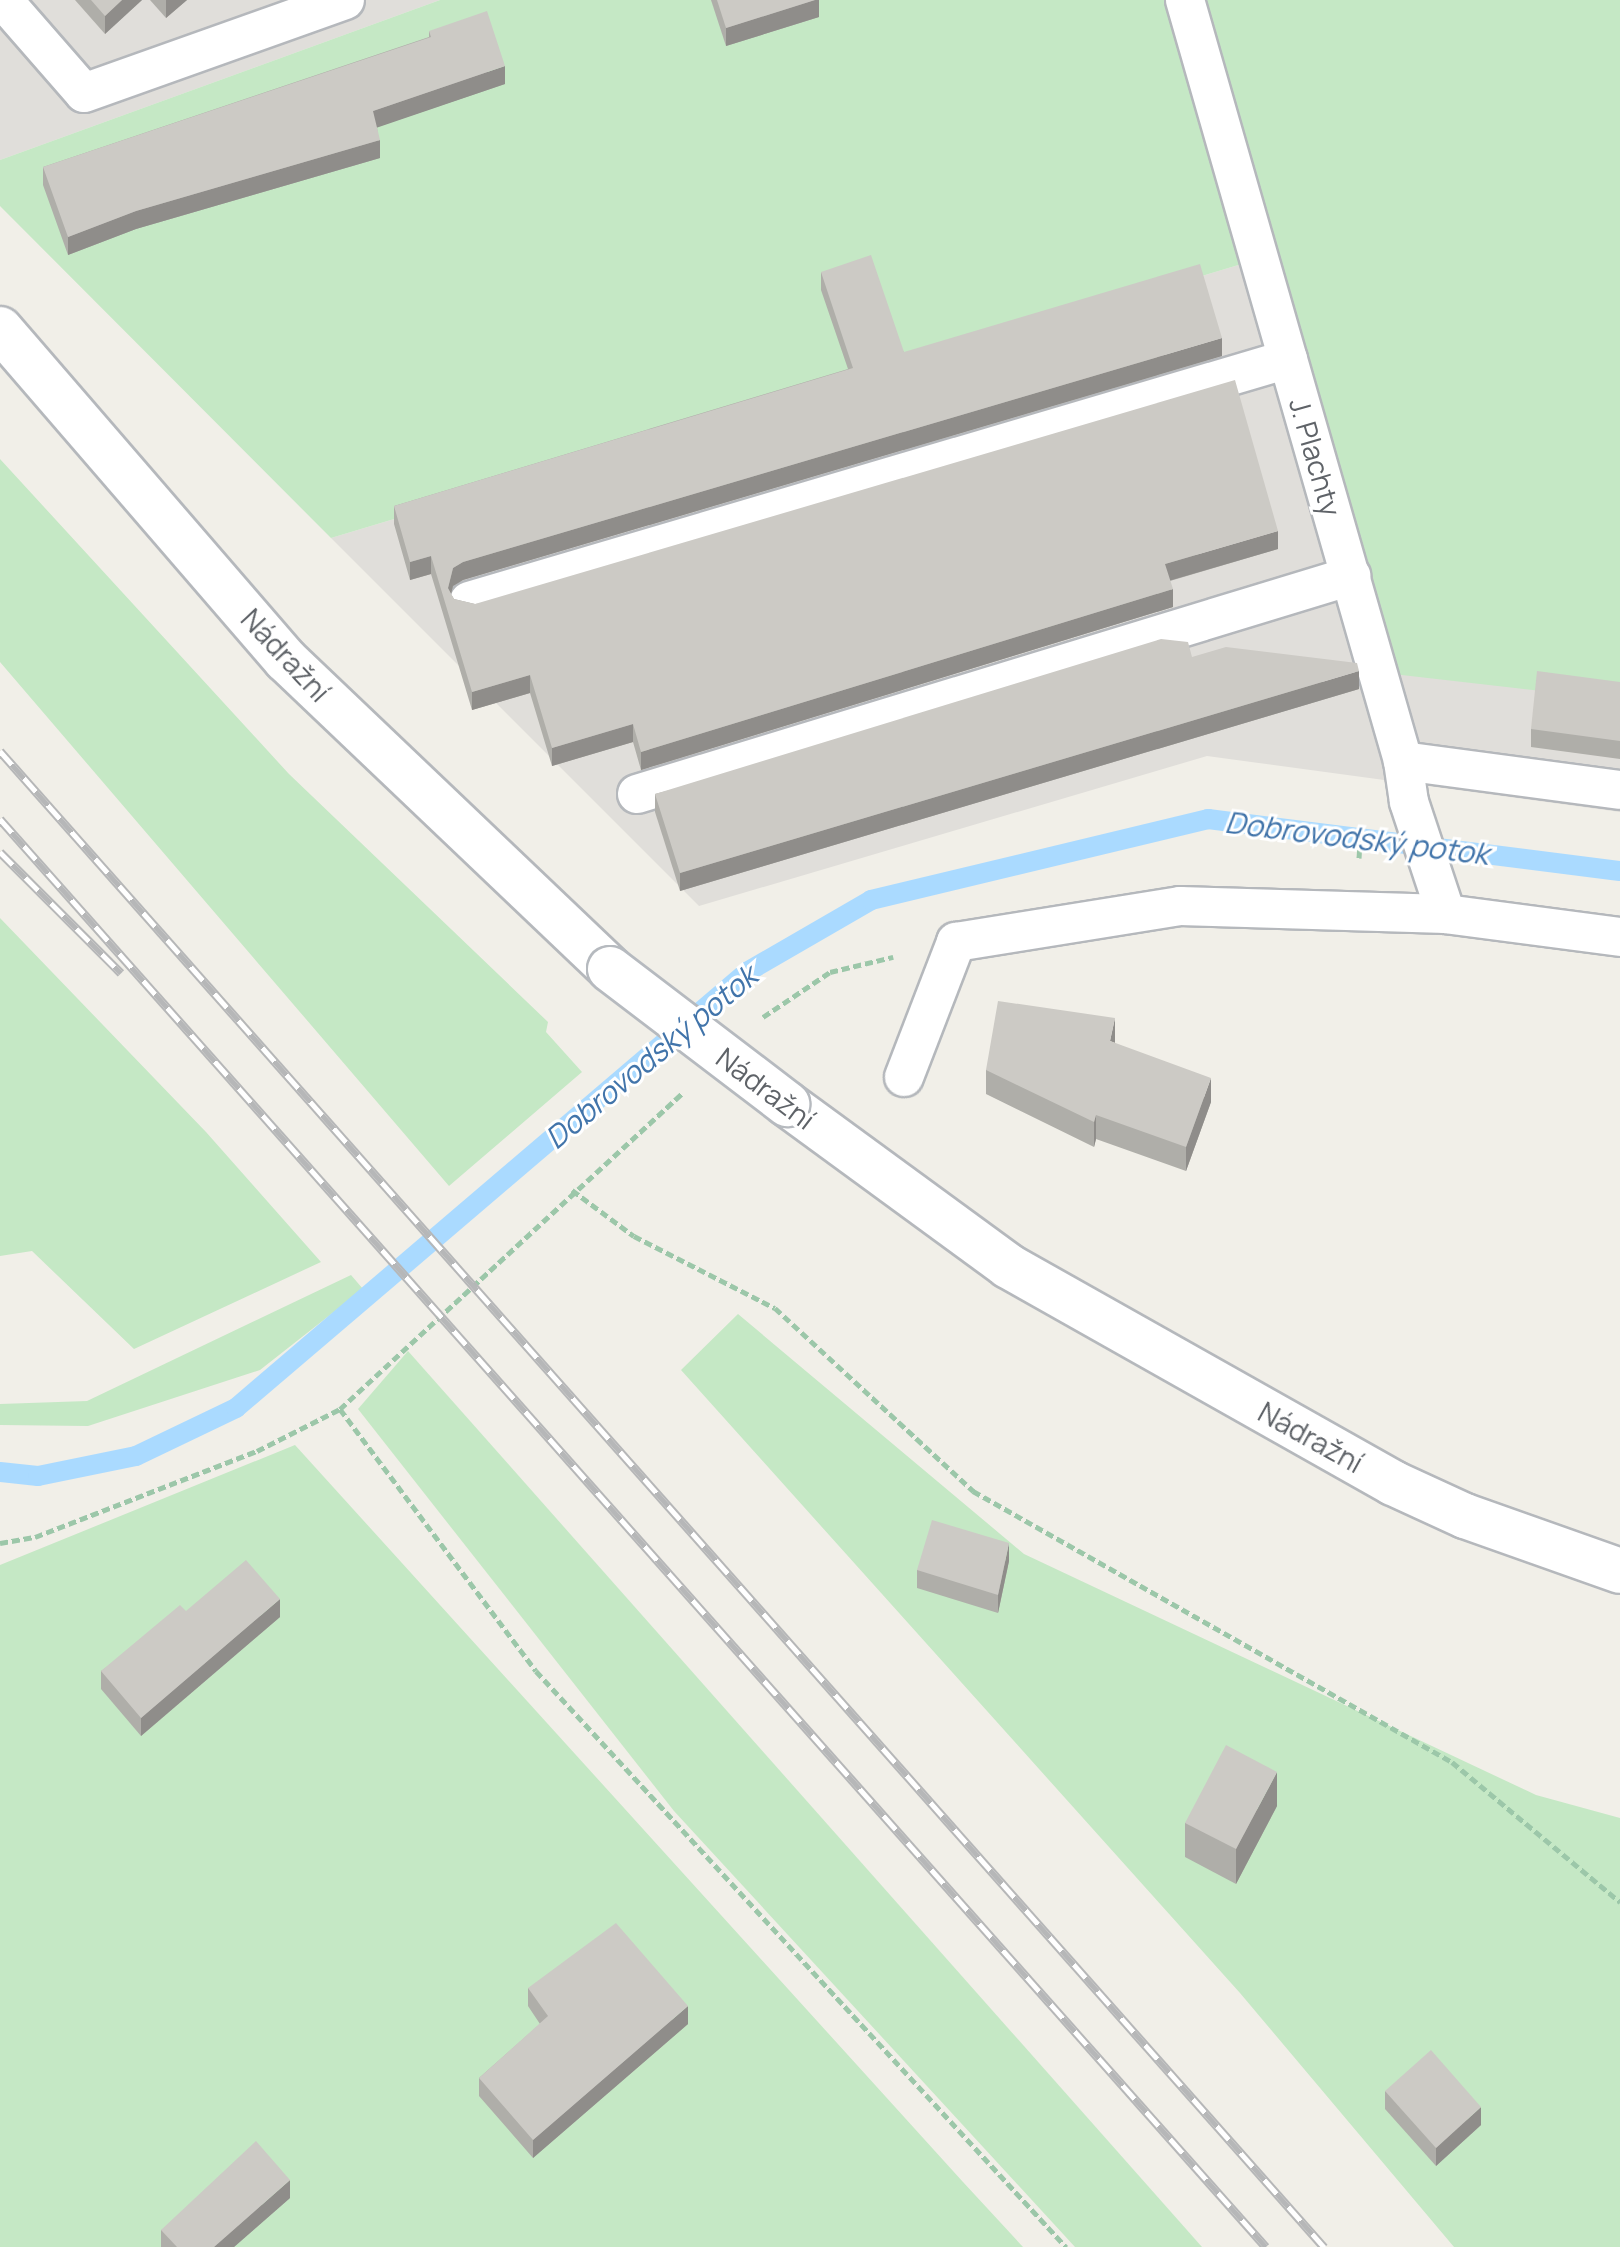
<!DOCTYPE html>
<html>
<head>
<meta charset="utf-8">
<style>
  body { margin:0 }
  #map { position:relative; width:1620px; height:2247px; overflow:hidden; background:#f1efe8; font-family:Manrope,sans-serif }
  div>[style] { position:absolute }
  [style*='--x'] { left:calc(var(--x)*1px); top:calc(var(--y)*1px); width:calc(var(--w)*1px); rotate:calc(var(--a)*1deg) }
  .industrial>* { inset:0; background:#e0deda }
  .green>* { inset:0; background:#c5e8c5 }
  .stream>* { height:20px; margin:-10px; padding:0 10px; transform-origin:10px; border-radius:10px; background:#aadaff }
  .path>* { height:5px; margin-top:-2.5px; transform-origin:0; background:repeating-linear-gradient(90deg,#9cc7a9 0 8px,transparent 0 12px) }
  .roads { filter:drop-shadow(2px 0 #b5b8bc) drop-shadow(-2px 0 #b5b8bc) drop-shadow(0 2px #b5b8bc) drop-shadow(0 -2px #b5b8bc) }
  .lane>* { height:38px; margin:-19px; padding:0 19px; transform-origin:19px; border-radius:19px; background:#fff }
  .secondary>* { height:44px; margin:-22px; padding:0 22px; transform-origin:22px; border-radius:22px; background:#fff }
  .rail>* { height:9px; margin-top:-4.5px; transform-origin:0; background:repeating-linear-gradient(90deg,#fff 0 18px,#b6b7b8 0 36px); box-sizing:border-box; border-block:2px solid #b6b7b8 }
  .bridges { filter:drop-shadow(2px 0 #b6babf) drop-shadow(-2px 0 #b6babf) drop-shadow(0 2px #b6babf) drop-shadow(0 -2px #b6babf) }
  .secondary-bridge>* { height:44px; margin:-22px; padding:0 22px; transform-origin:22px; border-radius:22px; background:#fff }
  .wall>* { inset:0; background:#afaea9 }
  .shaded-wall>* { inset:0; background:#8f8d8a }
  .building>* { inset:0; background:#cccac5 }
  span { translate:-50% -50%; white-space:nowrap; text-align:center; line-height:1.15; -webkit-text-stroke:6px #fff; paint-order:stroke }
  .street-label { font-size:28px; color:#5f6368 }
  .water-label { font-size:30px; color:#4174aa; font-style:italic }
</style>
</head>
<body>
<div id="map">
  <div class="industrial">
    <i style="clip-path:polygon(0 0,440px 0,0 160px)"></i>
    <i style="clip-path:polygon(1245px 263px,1537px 689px,1620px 700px,1620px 812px,1207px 756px,699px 906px,331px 538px)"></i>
  </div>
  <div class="green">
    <i style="clip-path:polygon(440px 0,1620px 0,1620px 700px,1358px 670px,1245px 263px,331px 538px,0 206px,0 160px)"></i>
    <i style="clip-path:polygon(0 459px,289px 774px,548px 1022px,546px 1032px,582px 1072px,449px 1186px,0 662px)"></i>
    <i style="clip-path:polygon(0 918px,206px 1132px,321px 1262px,134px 1349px,32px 1251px,0 1256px)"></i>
    <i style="clip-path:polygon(351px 1275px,363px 1289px,260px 1370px,88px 1426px,0 1425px,0 1404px,87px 1401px)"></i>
    <i style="clip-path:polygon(738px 1314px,1024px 1554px,1536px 1795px,1620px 1818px,1620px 2247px,1454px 2247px,1240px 1993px,681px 1370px)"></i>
    <i style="clip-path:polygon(408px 1351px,1202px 2247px,1075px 2247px,674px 1811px,358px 1409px)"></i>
    <i style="clip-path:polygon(295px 1445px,963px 2182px,1023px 2247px,0 2247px,0 1565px)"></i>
  </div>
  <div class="stream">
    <i style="--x:0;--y:1472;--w:38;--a:6"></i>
    <i style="--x:38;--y:1476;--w:100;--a:-11.5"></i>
    <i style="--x:136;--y:1456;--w:111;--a:-25.6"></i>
    <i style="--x:236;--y:1408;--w:672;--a:-40.47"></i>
    <i style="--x:747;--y:972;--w:143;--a:-30.1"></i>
    <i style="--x:871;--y:900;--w:347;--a:-13.5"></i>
    <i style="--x:1208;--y:819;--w:415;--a:7.2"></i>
  </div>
  <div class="path">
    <i style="--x:1359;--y:858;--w:26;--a:-86"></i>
    <i style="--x:763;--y:1017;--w:81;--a:-33.9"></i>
    <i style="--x:830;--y:972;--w:65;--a:-13.4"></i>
    <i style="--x:572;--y:1190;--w:77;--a:36.6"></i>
    <i style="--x:634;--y:1236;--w:158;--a:27.1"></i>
    <i style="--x:775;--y:1308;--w:270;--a:42.7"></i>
    <i style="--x:973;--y:1491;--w:550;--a:29.5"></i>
    <i style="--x:1452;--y:1762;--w:219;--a:39.8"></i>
    <i style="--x:340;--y:1409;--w:327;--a:53.2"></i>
    <i style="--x:536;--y:1671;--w:783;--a:47.38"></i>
    <i style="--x:0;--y:1543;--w:36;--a:-10"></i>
    <i style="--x:35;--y:1537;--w:238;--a:-21.2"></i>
    <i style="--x:257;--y:1451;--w:93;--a:-26.8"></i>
    <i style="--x:340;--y:1409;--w:467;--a:-42.7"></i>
  </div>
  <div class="roads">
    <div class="lane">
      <i style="--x:3;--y:0;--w:123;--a:48.9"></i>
      <i style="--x:84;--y:93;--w:277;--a:-19.6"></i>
      <i style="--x:1185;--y:0;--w:792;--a:74.01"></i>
      <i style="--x:1403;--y:761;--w:41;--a:81.7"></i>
      <i style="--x:1409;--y:802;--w:118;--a:71.7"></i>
      <i style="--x:469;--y:601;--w:854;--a:-16.46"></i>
      <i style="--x:1403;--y:761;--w:219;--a:7.6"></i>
      <i style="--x:637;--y:794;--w:747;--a:-16.98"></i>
      <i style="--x:904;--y:1077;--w:145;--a:-68.9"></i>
      <i style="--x:956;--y:942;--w:227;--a:-9.1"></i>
      <i style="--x:1180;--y:906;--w:266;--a:1.7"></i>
      <i style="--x:1446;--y:914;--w:176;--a:7.5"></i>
    </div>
    <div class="secondary">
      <i style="--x:0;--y:329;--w:437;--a:49.2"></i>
      <i style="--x:286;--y:660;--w:448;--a:43.6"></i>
      <i style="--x:787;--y:1104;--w:274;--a:36.2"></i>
      <i style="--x:1008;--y:1266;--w:442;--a:29.4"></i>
      <i style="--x:1393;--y:1483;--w:79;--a:24.6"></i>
      <i style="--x:1465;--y:1516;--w:164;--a:19.5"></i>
    </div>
  </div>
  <div class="rail">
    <i style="--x:0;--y:751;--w:1998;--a:48.49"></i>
    <i style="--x:0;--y:819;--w:1908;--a:48.44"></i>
    <i style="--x:0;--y:852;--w:171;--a:45"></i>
  </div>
  <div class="bridges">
    <div class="secondary-bridge">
      <i style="--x:610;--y:969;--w:223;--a:37.3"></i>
    </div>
  </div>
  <div class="wall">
    <i style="clip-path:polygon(75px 0,142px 0,105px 34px)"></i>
    <i style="clip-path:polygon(150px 0,187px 0,166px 18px)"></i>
    <i style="clip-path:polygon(711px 0,819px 0,819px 17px,726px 46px)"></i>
    <i style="clip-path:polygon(429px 31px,505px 84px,377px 127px,380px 158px,136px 229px,68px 255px,43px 185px,43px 167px,429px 37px)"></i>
    <i style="clip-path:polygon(821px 272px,904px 352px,1222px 356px,463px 580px,453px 586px,451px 594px,454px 599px,475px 604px,1278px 549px,1170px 581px,1173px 607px,641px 770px,633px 742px,552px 766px,530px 693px,472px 710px,431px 574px,410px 580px,394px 524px,394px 506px,848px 369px,821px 290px)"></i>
    <i style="clip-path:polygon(1192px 657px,1359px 689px,680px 891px,655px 812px,655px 794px)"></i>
    <i style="clip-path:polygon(1620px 682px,1620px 759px,1531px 747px,1531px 729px)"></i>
    <i style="clip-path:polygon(1114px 1043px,1211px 1102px,1186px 1171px,1096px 1139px,1094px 1147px,986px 1094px,986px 1070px)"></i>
    <i style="clip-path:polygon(1009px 1561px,998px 1613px,917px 1588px,917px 1570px)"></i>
    <i style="clip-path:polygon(186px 1611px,280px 1617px,141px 1736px,101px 1689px,101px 1671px)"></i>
    <i style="clip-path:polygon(1277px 1806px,1236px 1884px,1185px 1857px,1185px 1823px)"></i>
    <i style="clip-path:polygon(528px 1988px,688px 2024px,533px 2158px,479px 2096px,479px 2078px,540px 2024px,528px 2006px)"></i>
    <i style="clip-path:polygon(1385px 2091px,1481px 2125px,1436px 2166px,1385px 2109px)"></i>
    <i style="clip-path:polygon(290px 2198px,234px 2247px,161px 2247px,161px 2230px)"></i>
  </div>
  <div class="shaded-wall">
    <i style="clip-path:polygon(122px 0,142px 0,105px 34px,105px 16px)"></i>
    <i style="clip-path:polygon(166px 0,187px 0,166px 18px)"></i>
    <i style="clip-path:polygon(815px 0,819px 0,819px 17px,726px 46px,726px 28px)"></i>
    <i style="clip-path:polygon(505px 66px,505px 84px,373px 129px,373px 111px)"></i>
    <i style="clip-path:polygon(380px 140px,380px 158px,136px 229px,68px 255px,68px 237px,136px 211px)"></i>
    <i style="clip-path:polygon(1222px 338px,1222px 356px,463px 580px,453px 586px,448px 606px,448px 588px,453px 568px,463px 562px)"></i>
    <i style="clip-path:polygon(1278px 531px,1278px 549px,1165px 582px,1165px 564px)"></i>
    <i style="clip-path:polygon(431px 556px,431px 574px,410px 580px,410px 562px)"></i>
    <i style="clip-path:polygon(1173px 589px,1173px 607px,641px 770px,641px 752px)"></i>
    <i style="clip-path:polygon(1359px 671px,1359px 689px,680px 891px,680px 873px)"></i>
    <i style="clip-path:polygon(530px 675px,530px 693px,472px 710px,472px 692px)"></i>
    <i style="clip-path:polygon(633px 724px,633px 742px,552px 766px,552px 748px)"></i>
    <i style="clip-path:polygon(1115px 1018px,1115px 1043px,1110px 1041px)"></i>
    <i style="clip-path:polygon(1211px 1078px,1211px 1102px,1186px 1171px,1186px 1147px)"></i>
    <i style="clip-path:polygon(1096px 1115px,1096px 1139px,1094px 1147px,1094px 1122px)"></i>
    <i style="clip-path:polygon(1009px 1543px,1009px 1561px,998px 1613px,998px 1595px)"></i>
    <i style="clip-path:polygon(280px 1599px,280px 1617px,141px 1736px,141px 1718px)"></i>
    <i style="clip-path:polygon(1277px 1772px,1277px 1806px,1236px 1884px,1236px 1849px)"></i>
    <i style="clip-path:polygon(688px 2006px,688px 2024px,533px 2158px,533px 2140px)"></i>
    <i style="clip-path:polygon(1481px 2107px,1481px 2125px,1436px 2166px,1436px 2148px)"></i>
    <i style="clip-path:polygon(290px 2180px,290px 2198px,234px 2247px,214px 2247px)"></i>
  </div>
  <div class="building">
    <i style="clip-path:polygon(91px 0,122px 0,105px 16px)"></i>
    <i style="clip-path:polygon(717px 0,815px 0,726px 28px)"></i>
    <i style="clip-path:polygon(487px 11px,505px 66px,373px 111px,380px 140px,136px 211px,68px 237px,43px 167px,431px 37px,429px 31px)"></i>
    <i style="clip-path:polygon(871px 255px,904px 352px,1200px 264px,1222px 338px,463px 562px,453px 568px,448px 588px,454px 599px,475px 604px,1235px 380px,1278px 531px,1165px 564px,1173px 589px,641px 752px,633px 724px,552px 748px,530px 675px,472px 692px,431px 556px,410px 562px,394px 506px,853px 368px,821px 272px)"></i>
    <i style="clip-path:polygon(1161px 639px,1188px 642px,1192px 657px,1226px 647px,1357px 663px,1359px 671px,680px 873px,655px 794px)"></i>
    <i style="clip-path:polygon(1537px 671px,1620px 682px,1620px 741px,1531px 729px)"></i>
    <i style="clip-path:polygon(998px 1001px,1115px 1018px,1110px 1041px,1211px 1078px,1186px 1147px,1096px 1115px,1094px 1122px,986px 1070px)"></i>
    <i style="clip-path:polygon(932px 1520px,1009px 1543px,998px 1595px,917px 1570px)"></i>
    <i style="clip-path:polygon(246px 1560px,280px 1599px,141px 1718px,101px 1671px,180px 1605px,186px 1611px)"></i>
    <i style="clip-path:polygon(1226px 1745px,1277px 1772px,1236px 1849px,1185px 1823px)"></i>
    <i style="clip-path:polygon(616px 1923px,688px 2006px,533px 2140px,479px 2078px,548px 2016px,528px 1988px)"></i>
    <i style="clip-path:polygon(1431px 2050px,1481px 2107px,1436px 2148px,1385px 2091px)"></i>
    <i style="clip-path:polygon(256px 2141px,290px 2180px,214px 2247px,177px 2247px,161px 2230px)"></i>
  </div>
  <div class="street-label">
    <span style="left:1316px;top:457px;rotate:74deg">J. Plachty</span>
    <span style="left:286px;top:655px;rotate:47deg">Nádražní</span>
    <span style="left:766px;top:1088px;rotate:37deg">Nádražní</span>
    <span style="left:1311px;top:1437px;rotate:29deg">Nádražní</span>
  </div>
  <div class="water-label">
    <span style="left:1357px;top:838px;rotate:7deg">Dobrovodský potok</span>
    <span style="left:651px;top:1057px;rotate:-40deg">Dobrovodský potok</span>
  </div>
</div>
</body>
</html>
